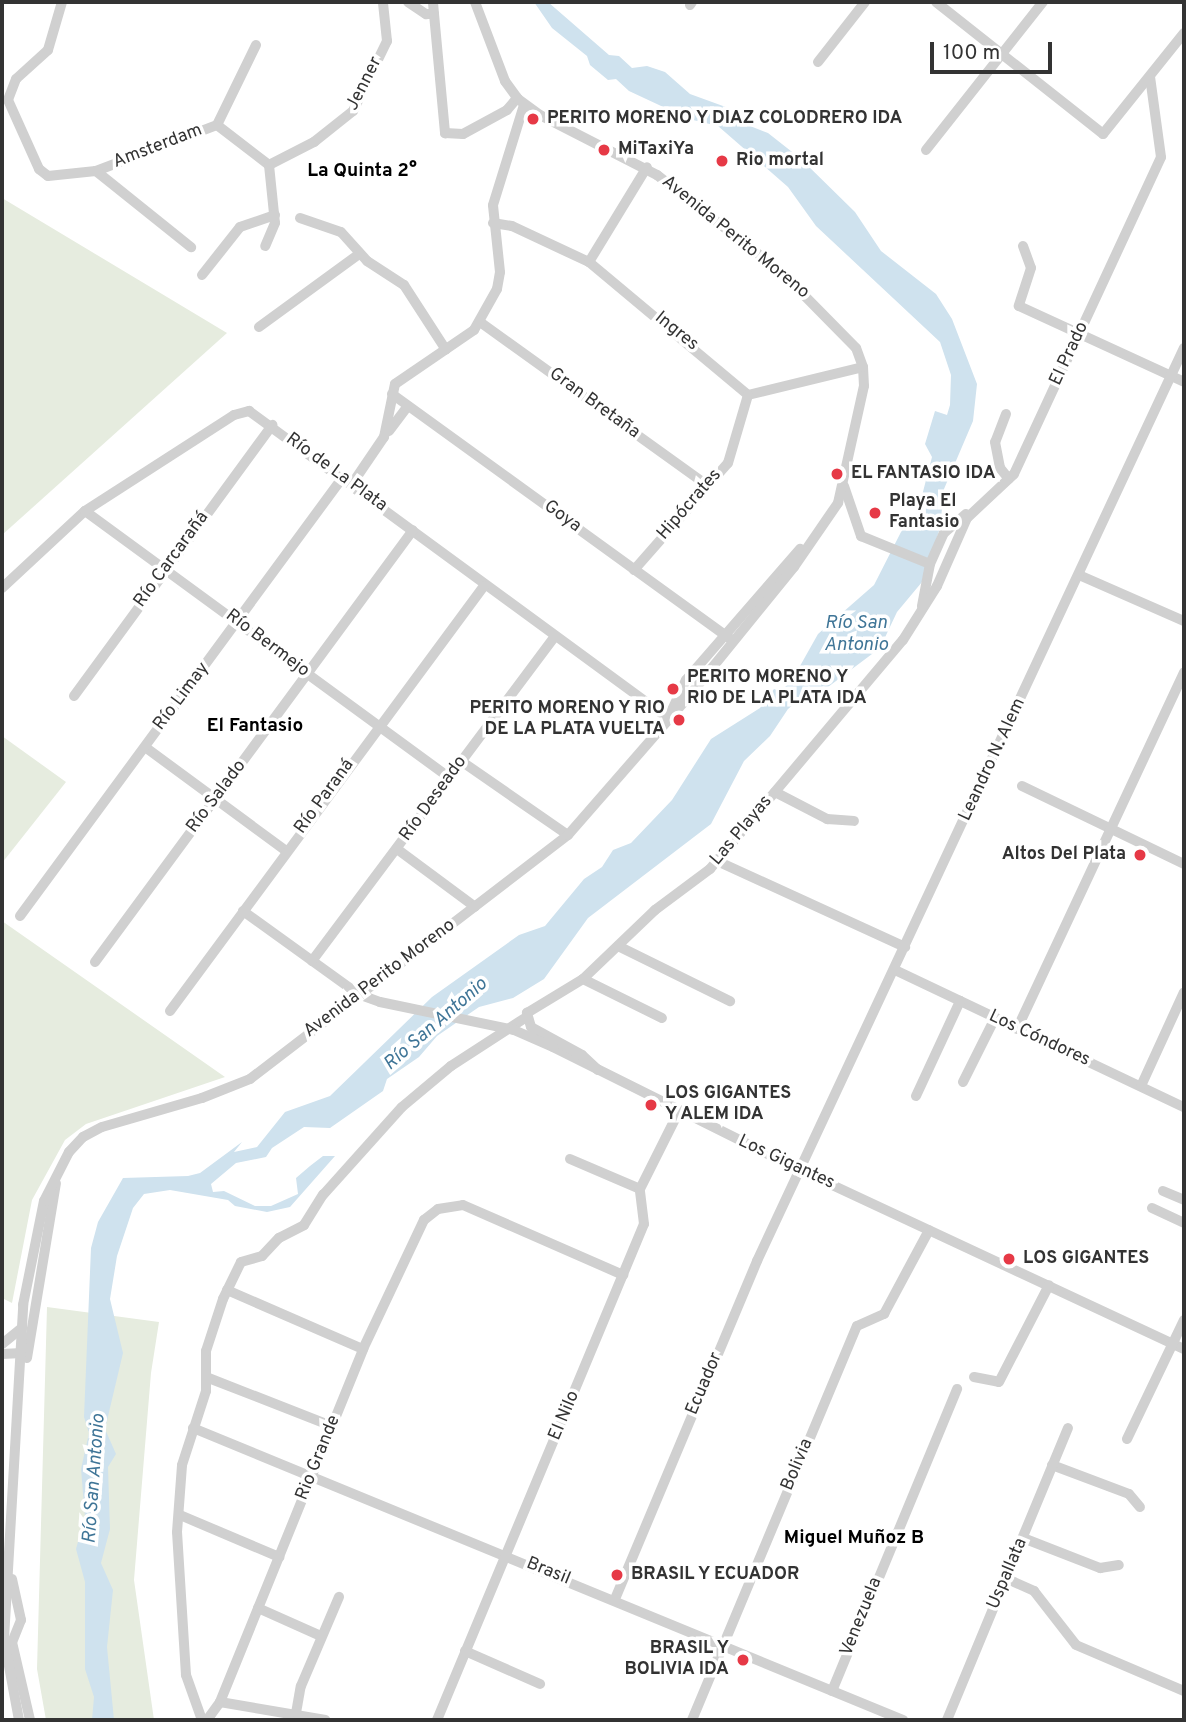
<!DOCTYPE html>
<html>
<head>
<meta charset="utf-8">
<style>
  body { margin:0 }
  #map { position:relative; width:1186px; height:1722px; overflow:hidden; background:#fff; font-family:Overpass,sans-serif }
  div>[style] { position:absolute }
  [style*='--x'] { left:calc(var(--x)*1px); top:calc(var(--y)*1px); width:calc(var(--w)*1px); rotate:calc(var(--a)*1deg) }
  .green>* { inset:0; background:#e6ecdf }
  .water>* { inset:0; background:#cfe2ee }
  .minor>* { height:10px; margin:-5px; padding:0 5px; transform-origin:5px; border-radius:5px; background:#d0d0d0 }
  .minor-bridge>* { height:10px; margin:-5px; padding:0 5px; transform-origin:5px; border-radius:5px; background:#d0d0d0 }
  .dots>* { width:19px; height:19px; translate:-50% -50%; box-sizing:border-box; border:4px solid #fff; border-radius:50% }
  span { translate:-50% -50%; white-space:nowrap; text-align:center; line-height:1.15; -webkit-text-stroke:7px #fff; paint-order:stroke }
  .street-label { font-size:18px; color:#333 }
  .poi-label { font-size:18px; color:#333; font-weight:700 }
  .left { translate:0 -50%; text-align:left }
  .right { translate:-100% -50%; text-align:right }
  .neighbourhood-label { font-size:19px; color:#000; font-weight:700 }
  .water-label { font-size:19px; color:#3f7597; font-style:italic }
  .frame { position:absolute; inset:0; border:4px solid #333; pointer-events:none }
  .scale { position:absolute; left:930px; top:42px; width:122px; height:32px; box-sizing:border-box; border:4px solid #333; border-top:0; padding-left:9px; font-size:21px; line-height:24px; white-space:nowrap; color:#333; -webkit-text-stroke:5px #fff; paint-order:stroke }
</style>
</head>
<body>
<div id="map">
  <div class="green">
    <i style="clip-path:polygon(2px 198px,227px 333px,2px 535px)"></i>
    <i style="clip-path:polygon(2px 736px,66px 782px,2px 863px)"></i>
    <i style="clip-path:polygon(2px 921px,225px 1077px,86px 1124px,65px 1140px,32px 1200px,12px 1303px,2px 1298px)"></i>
    <i style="clip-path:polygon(47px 1307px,159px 1322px,151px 1373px,134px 1580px,154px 1720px,46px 1720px,37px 1669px)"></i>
  </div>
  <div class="water">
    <i style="clip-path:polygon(534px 2px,548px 2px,609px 55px,619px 56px,632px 68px,647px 66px,665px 72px,690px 94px,734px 110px,745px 124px,768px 133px,801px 159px,855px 212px,881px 251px,936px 294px,952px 319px,977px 384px,973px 421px,944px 489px,940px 528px,922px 582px,897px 612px,880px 648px,824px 690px,800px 699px,788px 709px,770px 736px,744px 761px,711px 824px,588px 918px,544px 979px,513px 998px,479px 1007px,437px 1036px,419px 1057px,387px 1079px,383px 1091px,330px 1128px,304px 1127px,272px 1148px,266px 1157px,236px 1163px,211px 1184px,213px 1192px,224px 1191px,255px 1206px,271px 1206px,298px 1194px,296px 1178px,310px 1166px,323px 1156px,335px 1156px,290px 1207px,267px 1212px,235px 1206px,228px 1200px,170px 1190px,144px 1194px,133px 1208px,117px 1256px,110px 1299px,123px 1353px,105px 1429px,116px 1454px,108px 1467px,110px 1529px,101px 1563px,113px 1590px,107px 1647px,114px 1720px,92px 1720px,94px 1697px,85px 1669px,85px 1582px,76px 1549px,85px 1517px,81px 1469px,89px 1433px,84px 1417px,91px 1248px,98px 1222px,123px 1178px,188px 1176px,200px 1173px,242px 1142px,234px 1152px,257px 1147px,285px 1112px,330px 1096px,432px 997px,519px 935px,545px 926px,584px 879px,602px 867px,613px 850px,631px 843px,672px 800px,711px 739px,760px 708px,774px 689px,780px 691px,791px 682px,818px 634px,874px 585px,901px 532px,918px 511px,932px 457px,925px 444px,935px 411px,947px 415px,950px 405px,951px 375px,940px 342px,816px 226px,788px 187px,718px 126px,689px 119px,629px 91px,616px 79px,608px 80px,590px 65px,587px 56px,552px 28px)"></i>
  </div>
  <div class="minor">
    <i style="--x:62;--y:2;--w:50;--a:106.3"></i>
    <i style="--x:48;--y:50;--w:43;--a:137.8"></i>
    <i style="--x:16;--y:79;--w:22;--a:111"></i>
    <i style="--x:8;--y:100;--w:76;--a:65.8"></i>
    <i style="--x:39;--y:169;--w:11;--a:38"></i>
    <i style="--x:48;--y:176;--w:48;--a:-5.9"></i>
    <i style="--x:96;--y:171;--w:129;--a:-20.8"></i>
    <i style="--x:217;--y:125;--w:89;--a:-64"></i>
    <i style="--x:408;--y:2;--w:22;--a:34"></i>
    <i style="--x:426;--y:14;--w:8;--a:0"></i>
    <i style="--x:434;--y:14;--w:12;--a:-95"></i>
    <i style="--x:936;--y:2;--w:213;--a:38.3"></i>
    <i style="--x:1103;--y:134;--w:129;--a:-51.3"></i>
    <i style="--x:690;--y:5;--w:4;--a:-56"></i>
    <i style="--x:434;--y:14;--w:120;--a:84.7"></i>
    <i style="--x:445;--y:133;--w:18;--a:3"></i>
    <i style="--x:463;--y:134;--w:50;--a:-28.6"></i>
    <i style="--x:507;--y:110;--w:16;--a:-50"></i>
    <i style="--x:818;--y:62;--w:76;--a:-51.9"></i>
    <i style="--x:217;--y:125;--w:66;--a:37.6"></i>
    <i style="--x:269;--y:165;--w:58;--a:84.1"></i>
    <i style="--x:275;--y:223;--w:25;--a:113"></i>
    <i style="--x:926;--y:150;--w:189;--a:-51.7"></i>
    <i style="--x:269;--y:165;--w:51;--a:-27.1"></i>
    <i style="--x:314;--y:142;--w:50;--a:-38.5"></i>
    <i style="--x:353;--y:111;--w:78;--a:-64.1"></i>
    <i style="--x:387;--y:41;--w:39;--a:-96"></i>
    <i style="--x:96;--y:171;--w:122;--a:38.7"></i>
    <i style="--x:300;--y:218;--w:43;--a:18.9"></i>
    <i style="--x:341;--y:232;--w:39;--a:48"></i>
    <i style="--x:367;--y:261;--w:44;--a:33"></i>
    <i style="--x:404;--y:285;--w:77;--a:57.1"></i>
    <i style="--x:493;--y:223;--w:19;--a:9"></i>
    <i style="--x:512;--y:226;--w:85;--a:25.1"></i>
    <i style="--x:589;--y:262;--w:207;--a:39.9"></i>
    <i style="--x:1023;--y:246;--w:23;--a:70"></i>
    <i style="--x:1031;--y:268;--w:40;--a:108"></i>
    <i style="--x:1019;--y:306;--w:182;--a:24.7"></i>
    <i style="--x:589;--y:262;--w:111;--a:-58.6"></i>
    <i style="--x:202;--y:275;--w:61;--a:-51.6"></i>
    <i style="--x:240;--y:227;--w:37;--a:-19"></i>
    <i style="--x:480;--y:322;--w:281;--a:35.7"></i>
    <i style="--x:259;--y:327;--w:124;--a:-36.1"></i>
    <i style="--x:392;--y:394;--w:421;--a:35.9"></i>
    <i style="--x:748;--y:395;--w:118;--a:-13.7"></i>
    <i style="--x:1006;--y:414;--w:30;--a:111"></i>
    <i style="--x:995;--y:442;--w:26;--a:79"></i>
    <i style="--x:1000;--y:468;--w:14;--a:51"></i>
    <i style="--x:389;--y:431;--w:31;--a:-53"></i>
    <i style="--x:352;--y:484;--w:57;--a:-55.8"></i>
    <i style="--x:384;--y:437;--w:54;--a:-78.3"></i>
    <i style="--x:395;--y:384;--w:96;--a:-34.4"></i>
    <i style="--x:474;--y:330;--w:47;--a:-60.7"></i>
    <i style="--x:497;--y:289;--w:17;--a:-80"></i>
    <i style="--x:500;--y:272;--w:67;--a:-96"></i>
    <i style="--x:493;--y:205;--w:105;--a:-72.8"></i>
    <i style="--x:844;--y:486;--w:53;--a:71.2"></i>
    <i style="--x:861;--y:536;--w:74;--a:22.1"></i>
    <i style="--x:930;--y:564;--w:43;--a:100.8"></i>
    <i style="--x:85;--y:511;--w:450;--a:36.2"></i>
    <i style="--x:930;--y:564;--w:34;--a:-66"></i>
    <i style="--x:944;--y:533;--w:29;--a:-41"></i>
    <i style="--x:634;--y:570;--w:142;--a:-48.7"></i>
    <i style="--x:728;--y:463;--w:71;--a:-73.6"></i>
    <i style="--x:1079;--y:575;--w:115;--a:23.7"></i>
    <i style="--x:2;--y:588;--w:113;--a:-42.9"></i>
    <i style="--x:85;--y:511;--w:177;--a:-32.8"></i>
    <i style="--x:234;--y:415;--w:16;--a:-15"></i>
    <i style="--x:249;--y:411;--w:519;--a:36.23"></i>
    <i style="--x:74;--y:696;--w:336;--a:-53.8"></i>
    <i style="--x:671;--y:712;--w:35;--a:-65"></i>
    <i style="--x:686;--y:680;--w:174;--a:-49"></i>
    <i style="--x:145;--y:747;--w:175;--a:36.4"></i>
    <i style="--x:461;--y:761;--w:130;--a:34.7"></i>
    <i style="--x:1022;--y:786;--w:180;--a:25.7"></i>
    <i style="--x:775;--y:792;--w:59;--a:27.4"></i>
    <i style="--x:827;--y:819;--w:27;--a:4"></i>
    <i style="--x:397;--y:849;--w:97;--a:36.6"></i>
    <i style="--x:717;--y:861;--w:207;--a:24.6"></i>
    <i style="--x:243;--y:911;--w:142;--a:35.8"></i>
    <i style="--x:358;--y:994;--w:23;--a:20"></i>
    <i style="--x:20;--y:916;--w:545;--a:-53.66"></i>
    <i style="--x:618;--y:946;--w:125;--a:26.2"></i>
    <i style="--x:312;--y:961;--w:404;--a:-53.2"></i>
    <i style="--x:95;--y:962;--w:536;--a:-53.64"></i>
    <i style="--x:895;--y:970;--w:320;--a:25.4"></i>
    <i style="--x:583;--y:979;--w:88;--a:26.3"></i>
    <i style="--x:170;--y:1011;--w:528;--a:-53.54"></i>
    <i style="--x:1017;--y:1029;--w:394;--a:-64.9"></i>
    <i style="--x:553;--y:1047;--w:276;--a:26.5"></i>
    <i style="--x:800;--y:1170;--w:424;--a:25"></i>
    <i style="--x:598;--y:1070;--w:22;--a:-137"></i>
    <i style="--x:582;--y:1055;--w:58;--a:-151.2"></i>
    <i style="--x:531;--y:1027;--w:15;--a:-106"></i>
    <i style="--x:527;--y:1013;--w:66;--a:-31.3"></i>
    <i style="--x:583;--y:979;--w:100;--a:-43.8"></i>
    <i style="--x:655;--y:910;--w:69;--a:-36.7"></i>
    <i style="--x:710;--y:869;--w:299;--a:-49.9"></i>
    <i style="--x:903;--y:640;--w:64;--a:-57.8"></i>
    <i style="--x:937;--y:586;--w:74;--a:-66.2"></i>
    <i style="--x:967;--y:518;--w:64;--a:-43.1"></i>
    <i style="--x:1014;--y:474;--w:349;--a:-65.1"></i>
    <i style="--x:1161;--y:157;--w:81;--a:-97.8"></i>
    <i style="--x:963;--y:1082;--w:72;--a:-63.4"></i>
    <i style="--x:1141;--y:1086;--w:103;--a:-65.4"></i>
    <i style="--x:916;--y:1096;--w:105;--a:-65.1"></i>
    <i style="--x:570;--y:1159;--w:76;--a:23.2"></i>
    <i style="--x:1163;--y:1191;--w:23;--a:23"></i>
    <i style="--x:1152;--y:1208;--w:35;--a:25"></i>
    <i style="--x:227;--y:1290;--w:148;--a:23.5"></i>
    <i style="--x:2;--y:1344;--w:26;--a:-39"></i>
    <i style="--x:2;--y:1354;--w:20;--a:-3"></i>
    <i style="--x:27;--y:1358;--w:177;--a:-80.6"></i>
    <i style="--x:206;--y:1377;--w:135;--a:21.3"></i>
    <i style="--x:974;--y:1377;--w:25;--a:11"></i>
    <i style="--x:999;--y:1382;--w:109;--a:-62.7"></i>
    <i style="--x:193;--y:1428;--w:768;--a:22.36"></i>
    <i style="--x:1127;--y:1439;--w:132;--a:-64.4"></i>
    <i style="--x:1052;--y:1465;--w:82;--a:20.6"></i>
    <i style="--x:1129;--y:1494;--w:17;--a:50"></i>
    <i style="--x:180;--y:1515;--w:108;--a:23"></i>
    <i style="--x:1023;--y:1538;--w:83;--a:21.3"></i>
    <i style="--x:1100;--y:1568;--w:19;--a:-9"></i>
    <i style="--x:1005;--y:1578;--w:32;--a:24"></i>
    <i style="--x:1034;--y:1591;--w:68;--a:52.1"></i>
    <i style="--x:1076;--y:1645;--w:117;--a:23.1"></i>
    <i style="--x:12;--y:1579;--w:42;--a:77.6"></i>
    <i style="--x:21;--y:1620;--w:24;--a:112"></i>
    <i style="--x:12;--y:1642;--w:80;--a:77"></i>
    <i style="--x:615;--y:1599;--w:367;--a:-67.2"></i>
    <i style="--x:757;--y:1261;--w:1008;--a:-64.94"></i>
    <i style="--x:258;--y:1608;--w:69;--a:24"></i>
    <i style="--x:465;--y:1651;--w:82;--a:23.7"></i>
    <i style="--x:832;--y:1691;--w:327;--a:-67.5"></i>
    <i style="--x:220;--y:1702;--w:107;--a:9.7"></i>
    <i style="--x:296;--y:1713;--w:27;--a:-80"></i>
    <i style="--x:301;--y:1686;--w:97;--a:-66.9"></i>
    <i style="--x:19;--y:1720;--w:82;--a:-100.5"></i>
    <i style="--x:4;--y:1639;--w:335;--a:-86.7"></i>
    <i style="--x:23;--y:1305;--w:106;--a:-78.6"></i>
    <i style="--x:44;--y:1201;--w:55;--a:-63"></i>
    <i style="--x:69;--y:1152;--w:21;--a:-47"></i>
    <i style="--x:83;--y:1137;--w:21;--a:-28"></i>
    <i style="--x:102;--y:1127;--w:104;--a:-16.2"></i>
    <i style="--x:202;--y:1098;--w:52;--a:-21.6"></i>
    <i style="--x:250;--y:1079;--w:401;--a:-37.5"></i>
    <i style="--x:568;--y:835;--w:186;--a:-48.9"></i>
    <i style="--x:690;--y:695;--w:165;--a:-50.9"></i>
    <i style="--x:794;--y:567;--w:78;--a:-55.5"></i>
    <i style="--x:838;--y:503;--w:120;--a:-77.5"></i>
    <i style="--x:864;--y:386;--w:19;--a:-93"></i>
    <i style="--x:863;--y:367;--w:20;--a:-110"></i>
    <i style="--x:856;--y:348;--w:108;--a:-134.6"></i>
    <i style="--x:780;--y:271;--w:156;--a:-142"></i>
    <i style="--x:657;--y:175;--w:131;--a:-152.9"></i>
    <i style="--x:540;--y:115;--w:27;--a:-144"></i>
    <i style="--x:518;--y:99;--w:22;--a:-126"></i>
    <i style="--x:505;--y:81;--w:85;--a:-110.8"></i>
    <i style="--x:202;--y:1720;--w:48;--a:-109.6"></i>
    <i style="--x:186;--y:1675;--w:143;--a:-93.6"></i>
    <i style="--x:177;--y:1532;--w:67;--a:-85.7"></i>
    <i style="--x:182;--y:1465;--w:78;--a:-72"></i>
    <i style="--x:206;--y:1391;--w:40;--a:-90"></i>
    <i style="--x:206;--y:1351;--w:55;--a:-71.9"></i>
    <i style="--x:223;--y:1299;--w:41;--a:-64.1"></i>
    <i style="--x:241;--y:1262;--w:22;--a:-16"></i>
    <i style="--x:262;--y:1256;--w:25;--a:-47"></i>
    <i style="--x:279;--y:1238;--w:28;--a:-27"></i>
    <i style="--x:304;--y:1225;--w:36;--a:-58"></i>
    <i style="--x:323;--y:1195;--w:118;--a:-48.1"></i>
    <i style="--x:402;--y:1107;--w:64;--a:-39.9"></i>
    <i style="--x:451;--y:1066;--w:88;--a:-33"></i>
    <i style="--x:207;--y:1720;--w:22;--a:-54"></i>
    <i style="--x:220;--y:1702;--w:381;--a:-67.9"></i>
    <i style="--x:363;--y:1349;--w:143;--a:-64.7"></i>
    <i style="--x:424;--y:1220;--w:18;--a:-38"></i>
    <i style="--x:438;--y:1209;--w:25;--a:-9"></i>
    <i style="--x:463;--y:1205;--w:175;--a:23.6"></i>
    <i style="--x:437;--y:1720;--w:537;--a:-67.35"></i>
    <i style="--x:644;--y:1224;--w:35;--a:-97"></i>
    <i style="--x:640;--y:1189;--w:87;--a:-63.4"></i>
    <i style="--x:692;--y:1720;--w:427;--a:-67.3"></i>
    <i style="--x:857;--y:1326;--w:30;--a:-24"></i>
    <i style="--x:884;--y:1314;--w:95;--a:-61.8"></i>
    <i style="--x:947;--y:1720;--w:316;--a:-67.5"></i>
  </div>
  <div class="minor-bridge">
    <i style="--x:380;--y:1002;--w:137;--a:11.8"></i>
    <i style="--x:514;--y:1030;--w:43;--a:23.6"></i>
  </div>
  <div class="dots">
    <i style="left:533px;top:119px;background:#e63946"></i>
    <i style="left:604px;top:150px;background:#e63946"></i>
    <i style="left:722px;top:161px;background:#e63946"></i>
    <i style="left:837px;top:474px;background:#e63946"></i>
    <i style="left:875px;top:513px;background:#e63946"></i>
    <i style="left:673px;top:689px;background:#e63946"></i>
    <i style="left:679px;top:720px;background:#e63946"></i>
    <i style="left:1140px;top:855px;background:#e63946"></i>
    <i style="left:651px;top:1105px;background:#e63946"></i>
    <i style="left:1009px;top:1259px;background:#e63946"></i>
    <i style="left:617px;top:1575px;background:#e63946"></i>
    <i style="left:743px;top:1660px;background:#e63946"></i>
  </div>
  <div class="street-label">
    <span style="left:365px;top:84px;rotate:-63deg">Jenner</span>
    <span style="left:158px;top:147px;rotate:-21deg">Amsterdam</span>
    <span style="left:735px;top:238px;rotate:39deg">Avenida Perito Moreno</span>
    <span style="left:676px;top:332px;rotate:39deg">Ingres</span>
    <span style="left:1070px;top:354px;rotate:-65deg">El Prado</span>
    <span style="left:594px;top:404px;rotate:36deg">Gran Bretaña</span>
    <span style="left:336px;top:473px;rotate:36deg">Río de La Plata</span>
    <span style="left:690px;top:505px;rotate:-49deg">Hipócrates</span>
    <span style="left:562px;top:517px;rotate:36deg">Goya</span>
    <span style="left:172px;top:560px;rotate:-54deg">Río Carcarañá</span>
    <span style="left:267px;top:644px;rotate:37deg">Río Bermejo</span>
    <span style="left:182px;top:697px;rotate:-53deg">Río Limay</span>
    <span style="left:993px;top:760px;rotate:-65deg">Leandro N. Alem</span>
    <span style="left:217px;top:797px;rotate:-53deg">Río Salado</span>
    <span style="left:325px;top:797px;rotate:-54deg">Río Paraná</span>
    <span style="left:434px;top:799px;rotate:-54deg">Río Deseado</span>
    <span style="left:742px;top:831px;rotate:-50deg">Las Playas</span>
    <span style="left:380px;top:979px;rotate:-37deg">Avenida Perito Moreno</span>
    <span style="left:1039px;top:1039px;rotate:25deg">Los Cóndores</span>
    <span style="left:786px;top:1163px;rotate:25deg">Los Gigantes</span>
    <span style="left:705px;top:1384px;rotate:-67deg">Ecuador</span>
    <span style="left:565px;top:1416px;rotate:-67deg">El Nilo</span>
    <span style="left:319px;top:1458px;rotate:-68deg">Rio Grande</span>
    <span style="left:798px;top:1465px;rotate:-67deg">Bolivia</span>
    <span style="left:548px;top:1572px;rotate:22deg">Brasil</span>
    <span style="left:1008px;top:1574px;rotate:-67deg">Uspallata</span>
    <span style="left:862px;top:1617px;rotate:-68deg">Venezuela</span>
  </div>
  <div class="poi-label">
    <span class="left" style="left:547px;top:119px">PERITO MORENO Y DIAZ COLODRERO IDA</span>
    <span class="left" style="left:618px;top:150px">MiTaxiYa</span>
    <span class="left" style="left:736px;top:161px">Rio mortal</span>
    <span class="left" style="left:851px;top:474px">EL FANTASIO IDA</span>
    <span class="left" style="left:889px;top:513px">Playa El<br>Fantasio</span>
    <span class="left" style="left:687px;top:689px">PERITO MORENO Y<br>RIO DE LA PLATA IDA</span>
    <span class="right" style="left:665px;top:720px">PERITO MORENO Y RIO<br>DE LA PLATA VUELTA</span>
    <span class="right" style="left:1126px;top:855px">Altos Del Plata</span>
    <span class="left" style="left:665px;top:1105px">LOS GIGANTES<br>Y ALEM IDA</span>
    <span class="left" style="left:1023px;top:1259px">LOS GIGANTES</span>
    <span class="left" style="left:631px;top:1575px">BRASIL Y ECUADOR</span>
    <span class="right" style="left:729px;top:1660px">BRASIL Y<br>BOLIVIA IDA</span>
  </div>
  <div class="neighbourhood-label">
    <span style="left:362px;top:172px">La Quinta 2°</span>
    <span style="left:255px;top:727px">El Fantasio</span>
    <span style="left:854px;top:1539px">Miguel Muñoz B</span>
  </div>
  <div class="water-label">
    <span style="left:856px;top:635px">Río San<br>Antonio</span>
    <span style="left:436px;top:1025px;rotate:-41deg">Río San Antonio</span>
    <span style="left:95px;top:1479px;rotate:-86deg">Río San Antonio</span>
  </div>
  <div class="frame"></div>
  <div class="scale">100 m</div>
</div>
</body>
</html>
